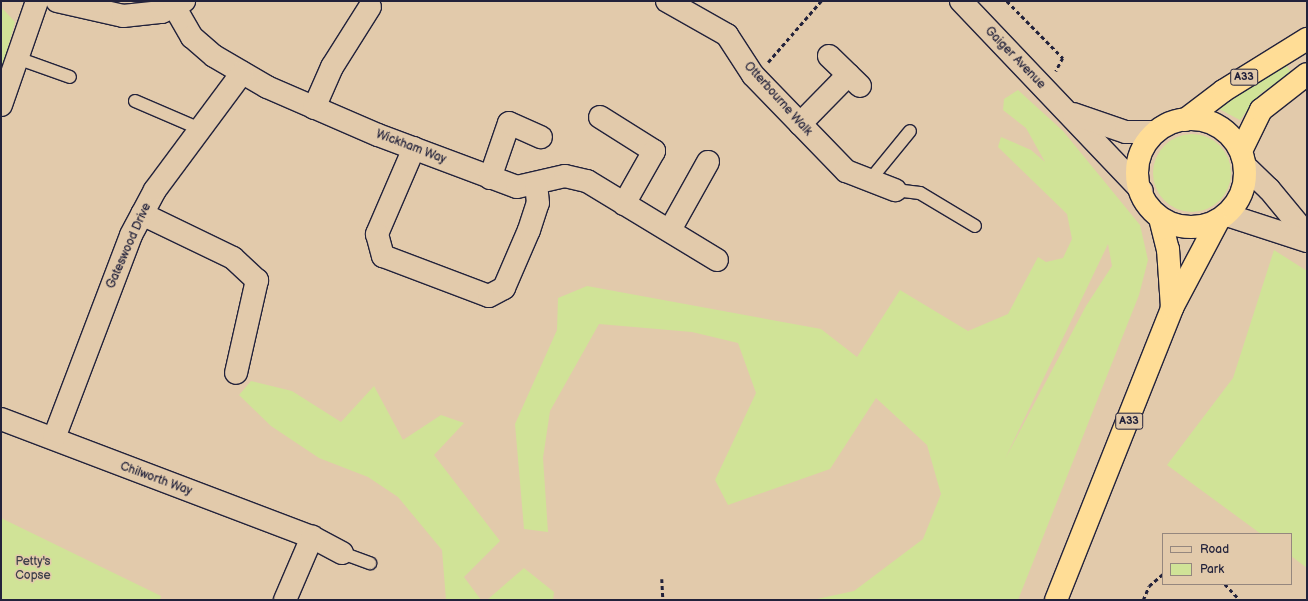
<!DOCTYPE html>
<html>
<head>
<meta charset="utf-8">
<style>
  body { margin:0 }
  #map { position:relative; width:1308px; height:601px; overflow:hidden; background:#e2caab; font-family:"Balsamiq Sans",sans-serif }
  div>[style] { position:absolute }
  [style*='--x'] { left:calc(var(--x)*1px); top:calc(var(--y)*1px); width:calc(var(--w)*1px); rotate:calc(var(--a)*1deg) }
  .green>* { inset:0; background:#d0e397 }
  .round { border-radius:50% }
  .path>* { height:2.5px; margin-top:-1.25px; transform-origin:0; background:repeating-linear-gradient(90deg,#22223b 0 4px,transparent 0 7px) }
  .roads { filter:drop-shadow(1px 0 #22223b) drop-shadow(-1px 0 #22223b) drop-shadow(0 1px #22223b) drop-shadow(0 -1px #22223b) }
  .lane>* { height:12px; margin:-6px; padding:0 6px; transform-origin:6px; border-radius:6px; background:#e2caab }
  .street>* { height:22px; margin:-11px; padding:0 11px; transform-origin:11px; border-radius:11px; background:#e2caab }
  .highway>* { height:22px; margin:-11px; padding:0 11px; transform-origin:11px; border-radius:11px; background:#ffdd96 }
  .highway>.ring { margin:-11px; padding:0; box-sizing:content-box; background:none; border:22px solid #ffdd96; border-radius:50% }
  span { translate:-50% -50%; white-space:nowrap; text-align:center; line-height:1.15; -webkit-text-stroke:3px #e2caab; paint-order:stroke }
  .shield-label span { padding:1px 3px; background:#e2caab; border:1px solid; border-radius:3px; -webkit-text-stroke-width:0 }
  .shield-label { font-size:11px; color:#22223b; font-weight:700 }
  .street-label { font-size:12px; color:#22223b }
  .park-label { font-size:12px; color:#3c3f49 }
  .frame { position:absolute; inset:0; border:2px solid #22223b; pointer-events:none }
  .legend { position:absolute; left:1162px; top:533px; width:130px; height:52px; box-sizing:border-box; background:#e2caab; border:1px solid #95877e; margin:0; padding:5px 7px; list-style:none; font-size:12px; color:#22223b }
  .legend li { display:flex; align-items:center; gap:8px; height:20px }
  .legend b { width:20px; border:1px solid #95877e }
</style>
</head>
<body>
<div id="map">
  <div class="green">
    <i style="clip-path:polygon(1px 7px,15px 22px,3px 65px,1px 65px)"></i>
    <i style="clip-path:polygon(1285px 63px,1291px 73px,1260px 94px,1240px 120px,1219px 109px)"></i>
    <i style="clip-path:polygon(evenodd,1018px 90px,1063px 131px,1140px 225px,1148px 260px,1139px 295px,1018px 600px,812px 600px,854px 591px,923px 539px,941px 494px,927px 445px,876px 398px,830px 469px,728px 505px,715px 480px,756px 393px,738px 343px,692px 332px,599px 324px,550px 411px,543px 458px,548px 532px,524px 529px,515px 424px,557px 330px,558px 298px,587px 286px,821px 329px,857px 357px,900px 290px,968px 331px,1008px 314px,1038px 257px,1046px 262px,1063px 258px,1072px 239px,1067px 214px,998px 147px,1001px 137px,1031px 150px,1045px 162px,1026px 128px,1003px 110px,1004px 99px,1018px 90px,1108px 244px,1112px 266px,1086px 306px,1005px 459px,1108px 244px)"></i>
    <i class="round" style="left:1153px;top:134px;width:78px;height:78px"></i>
    <i style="clip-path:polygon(1274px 250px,1307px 271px,1307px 568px,1291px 556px,1291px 534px,1261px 534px,1167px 465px,1233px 378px)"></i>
    <i style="clip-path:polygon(251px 381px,292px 391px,341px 422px,374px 386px,403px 440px,441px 415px,464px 423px,434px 455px,500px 541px,464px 577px,481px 600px,446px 600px,442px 550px,398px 497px,368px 477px,319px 458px,271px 426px,239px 395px)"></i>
    <i style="clip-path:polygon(1px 518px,161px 596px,160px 600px,1px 600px)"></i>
    <i style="clip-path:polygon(524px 568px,554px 592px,553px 600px,487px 600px)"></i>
  </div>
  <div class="path">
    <i style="--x:1007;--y:1;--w:80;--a:45.5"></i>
    <i style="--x:1063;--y:58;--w:15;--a:118"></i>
    <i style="--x:768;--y:62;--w:81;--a:-49"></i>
    <i style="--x:662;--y:579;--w:21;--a:87"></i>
    <i style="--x:1225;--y:584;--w:22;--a:47"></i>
    <i style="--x:1143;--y:600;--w:15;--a:-67"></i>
    <i style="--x:1149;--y:586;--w:18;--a:-41"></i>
  </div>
  <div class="roads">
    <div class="lane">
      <i style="--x:17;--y:58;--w:56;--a:19.7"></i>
      <i style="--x:135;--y:101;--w:69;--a:23.2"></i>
      <i style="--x:870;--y:180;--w:63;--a:-50.8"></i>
      <i style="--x:895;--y:190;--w:25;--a:7"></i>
      <i style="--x:920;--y:193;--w:64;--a:31"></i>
      <i style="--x:342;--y:553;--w:30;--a:20"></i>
    </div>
    <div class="street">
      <i style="--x:57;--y:1;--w:68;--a:12.8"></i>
      <i style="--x:123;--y:16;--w:39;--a:-6"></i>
      <i style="--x:162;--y:12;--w:25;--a:-27"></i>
      <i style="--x:667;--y:1;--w:69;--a:29.5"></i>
      <i style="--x:727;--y:35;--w:48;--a:57"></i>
      <i style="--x:753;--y:75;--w:134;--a:45.9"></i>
      <i style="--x:846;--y:171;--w:53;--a:21.2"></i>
      <i style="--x:961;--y:1;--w:262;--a:46.4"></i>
      <i style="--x:174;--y:6;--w:36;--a:60"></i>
      <i style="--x:192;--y:37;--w:29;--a:41"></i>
      <i style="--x:214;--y:56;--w:61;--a:30.3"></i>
      <i style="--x:267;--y:87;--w:121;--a:23.4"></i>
      <i style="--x:378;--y:135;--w:148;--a:20.5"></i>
      <i style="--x:517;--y:187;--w:49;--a:-12.9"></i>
      <i style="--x:565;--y:176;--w:23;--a:13"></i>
      <i style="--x:587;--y:181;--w:152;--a:31.3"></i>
      <i style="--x:829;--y:56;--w:43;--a:44.1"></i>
      <i style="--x:1;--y:105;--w:110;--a:-70.9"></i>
      <i style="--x:314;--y:108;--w:45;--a:-66.3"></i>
      <i style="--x:332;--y:67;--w:71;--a:-57.7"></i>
      <i style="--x:1073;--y:114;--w:56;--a:18.8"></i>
      <i style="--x:1126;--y:132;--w:28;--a:0"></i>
      <i style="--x:600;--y:117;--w:64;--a:32.2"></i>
      <i style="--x:654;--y:151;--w:61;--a:119.5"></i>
      <i style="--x:800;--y:124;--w:69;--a:-45.6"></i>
      <i style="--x:414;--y:148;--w:94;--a:113.3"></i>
      <i style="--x:377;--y:234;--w:23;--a:75"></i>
      <i style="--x:383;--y:256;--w:113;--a:20.7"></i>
      <i style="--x:489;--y:296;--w:17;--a:-28"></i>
      <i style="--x:504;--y:288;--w:63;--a:-66.7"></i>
      <i style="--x:529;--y:230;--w:28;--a:-72"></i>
      <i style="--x:538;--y:203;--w:20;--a:-96"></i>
      <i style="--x:1246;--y:167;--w:32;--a:44"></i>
      <i style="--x:1269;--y:189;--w:60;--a:50.4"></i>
      <i style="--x:490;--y:178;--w:58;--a:-70.9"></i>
      <i style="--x:509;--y:123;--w:35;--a:24"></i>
      <i style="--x:142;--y:214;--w:101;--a:25.8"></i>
      <i style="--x:233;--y:258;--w:33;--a:43"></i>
      <i style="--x:257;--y:280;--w:95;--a:102.7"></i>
      <i style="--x:1227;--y:215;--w:84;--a:18"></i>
      <i style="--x:670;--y:230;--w:78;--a:-60.8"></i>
      <i style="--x:1;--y:419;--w:333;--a:20.8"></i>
      <i style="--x:312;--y:537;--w:34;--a:28"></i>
      <i style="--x:54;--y:438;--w:217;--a:-69.2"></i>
      <i style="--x:131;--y:235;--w:51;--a:-61.9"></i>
      <i style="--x:155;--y:190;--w:146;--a:-53.4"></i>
      <i style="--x:285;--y:600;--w:69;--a:-66.8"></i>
    </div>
    <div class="highway">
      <i class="ring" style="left:1137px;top:119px;width:86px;height:86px"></i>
      <i style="--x:1185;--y:120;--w:48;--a:-37.3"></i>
      <i style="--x:1223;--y:91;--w:99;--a:-31.8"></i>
      <i style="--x:1241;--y:151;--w:46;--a:-64"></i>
      <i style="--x:1261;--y:110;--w:58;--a:-38"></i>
      <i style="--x:1160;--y:218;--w:32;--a:76"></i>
      <i style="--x:1168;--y:249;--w:59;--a:86.1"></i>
      <i style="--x:1056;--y:600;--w:314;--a:-68.3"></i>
      <i style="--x:1172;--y:308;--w:96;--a:-62.1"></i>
    </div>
  </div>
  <div class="shield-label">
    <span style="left:1244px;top:77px">A33</span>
    <span style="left:1129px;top:421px">A33</span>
  </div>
  <div class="street-label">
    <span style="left:1015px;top:58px;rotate:46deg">Gaiger Avenue</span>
    <span style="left:778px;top:99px;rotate:48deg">Otterbourne Walk</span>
    <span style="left:411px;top:147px;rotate:21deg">Wickham Way</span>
    <span style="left:129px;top:246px;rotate:-66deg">Gateswood Drive</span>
    <span style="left:156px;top:479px;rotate:20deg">Chilworth Way</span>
  </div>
  <div class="park-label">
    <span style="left:33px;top:569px">Petty's<br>Copse</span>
  </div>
  <div class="frame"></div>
  <ul class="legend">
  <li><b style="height:5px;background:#e2caab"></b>Road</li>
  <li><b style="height:11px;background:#d0e397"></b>Park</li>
  </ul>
</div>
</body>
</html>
